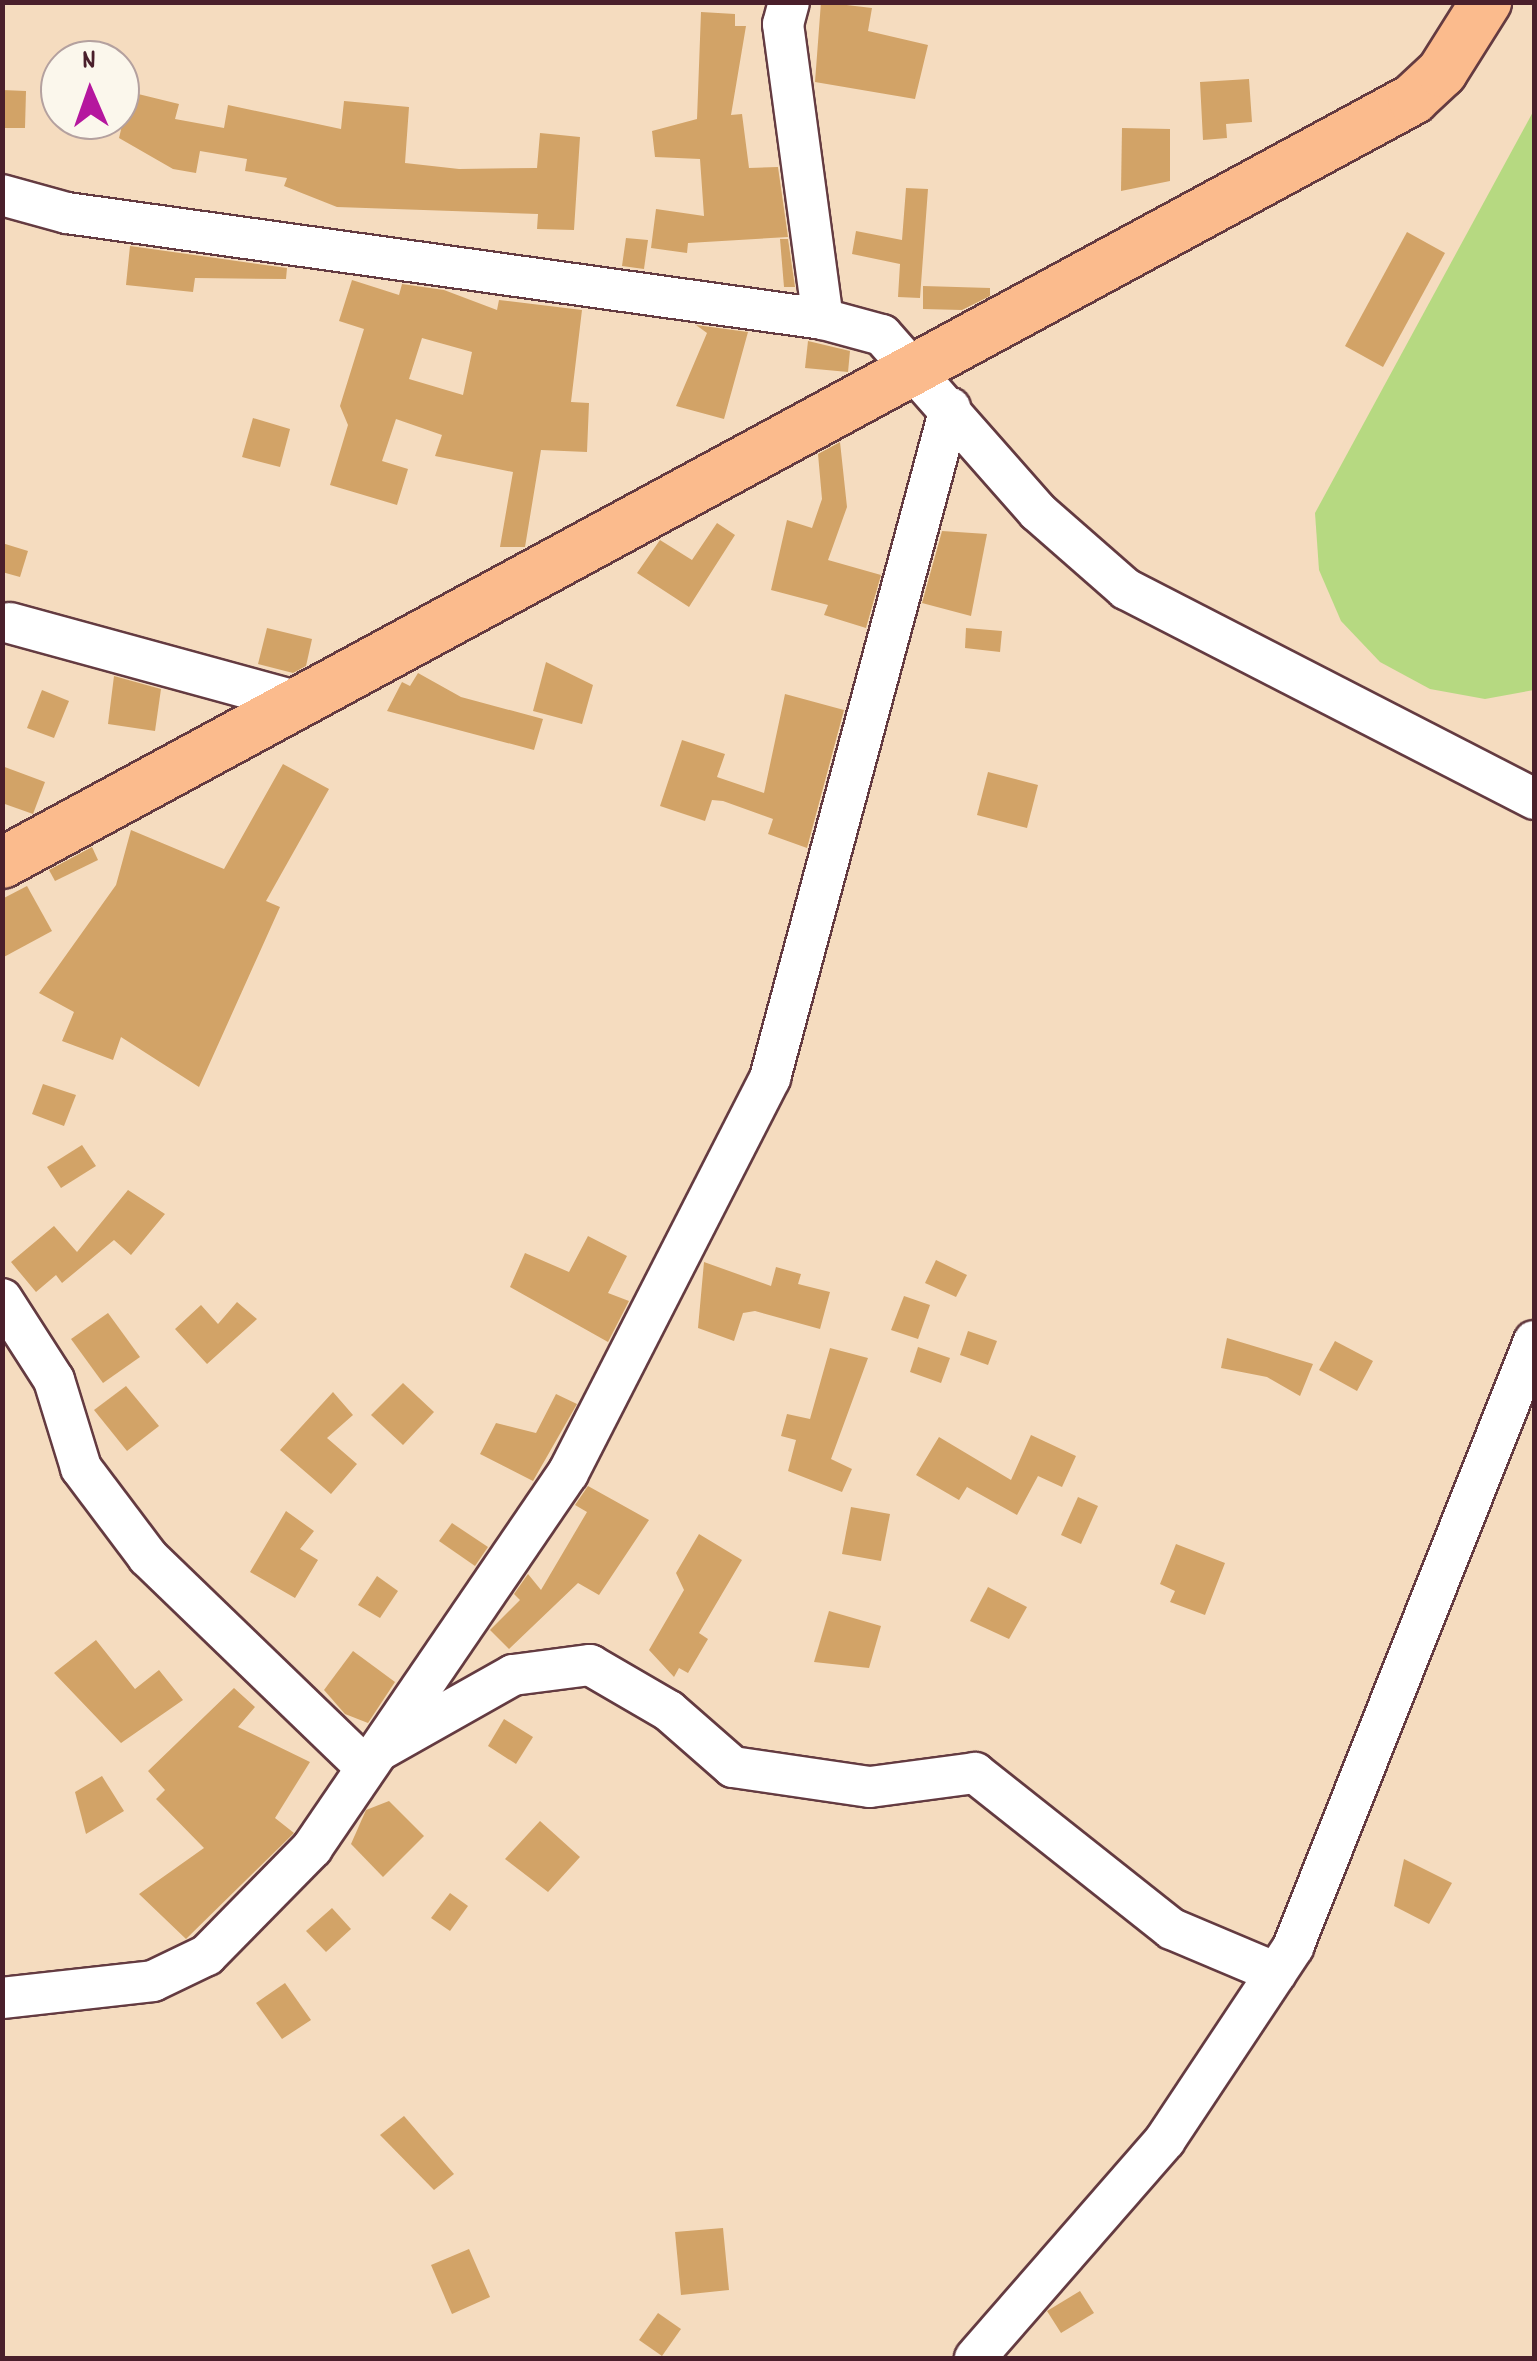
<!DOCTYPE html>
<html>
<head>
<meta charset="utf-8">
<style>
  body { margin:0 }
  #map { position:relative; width:1537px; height:2361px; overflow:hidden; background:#f5dcbf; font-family:Dekko,sans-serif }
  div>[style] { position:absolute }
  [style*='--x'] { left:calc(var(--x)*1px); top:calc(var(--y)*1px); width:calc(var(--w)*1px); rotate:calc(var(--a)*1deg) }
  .green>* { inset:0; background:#b6d981 }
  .building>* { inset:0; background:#d2a367 }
  .roads { filter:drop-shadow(2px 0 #643b41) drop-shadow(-2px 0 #643b41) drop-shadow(0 2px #643b41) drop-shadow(0 -2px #643b41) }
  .minor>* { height:40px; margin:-20px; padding:0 20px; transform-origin:20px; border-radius:20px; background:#fff }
  .major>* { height:50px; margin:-25px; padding:0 25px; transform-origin:25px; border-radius:25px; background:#fbbb8d }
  span { translate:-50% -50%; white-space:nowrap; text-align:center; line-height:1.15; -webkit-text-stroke:9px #fbf7ec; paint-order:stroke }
  .frame { position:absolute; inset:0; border:5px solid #4a1f2b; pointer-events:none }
  .north { position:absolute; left:40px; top:40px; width:100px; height:100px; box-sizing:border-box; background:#fbf7ec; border:2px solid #b4a19f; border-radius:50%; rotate:358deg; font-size:28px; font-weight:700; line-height:40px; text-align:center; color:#4a1f2b }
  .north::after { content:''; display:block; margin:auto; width:35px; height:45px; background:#b5179e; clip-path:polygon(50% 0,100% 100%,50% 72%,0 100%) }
</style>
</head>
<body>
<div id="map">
  <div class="green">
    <i style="clip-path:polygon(1534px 110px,1534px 690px,1485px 699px,1430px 689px,1380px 662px,1341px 621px,1319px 570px,1315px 513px)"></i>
  </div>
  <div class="building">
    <i style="clip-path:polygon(821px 2px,872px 8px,868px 31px,928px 45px,915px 99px,815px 82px)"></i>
    <i style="clip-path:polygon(701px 12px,735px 14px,735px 26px,746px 26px,731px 115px,742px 114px,749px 168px,778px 167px,788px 237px,688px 243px,687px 253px,651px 248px,656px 209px,704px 216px,700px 159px,655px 157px,652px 131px,697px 119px)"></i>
    <i style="clip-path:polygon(1249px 79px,1252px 122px,1226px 124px,1227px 138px,1203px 140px,1200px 82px)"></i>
    <i style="clip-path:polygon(2px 90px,26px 91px,25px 128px,2px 128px)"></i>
    <i style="clip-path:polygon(130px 92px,179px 104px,175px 119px,224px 128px,228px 105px,341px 129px,344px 101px,409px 107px,405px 163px,459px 169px,537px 168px,540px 133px,580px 137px,574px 230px,537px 229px,538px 214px,337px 207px,284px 186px,287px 178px,245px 171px,247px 159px,200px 151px,196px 173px,173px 169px,119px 138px)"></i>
    <i style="clip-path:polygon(1122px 128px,1170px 129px,1170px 181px,1121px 191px)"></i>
    <i style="clip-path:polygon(906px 188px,928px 189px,920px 298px,898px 297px,900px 264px,852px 254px,856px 231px,902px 240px)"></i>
    <i style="clip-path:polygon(1407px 232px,1445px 253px,1383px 367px,1345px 346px)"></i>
    <i style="clip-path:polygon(626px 238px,648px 240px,644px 269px,622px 266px)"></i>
    <i style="clip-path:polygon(780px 239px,788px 239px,795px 287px,784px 287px)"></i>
    <i style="clip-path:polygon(130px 246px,287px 268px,286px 279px,195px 278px,193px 292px,126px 285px)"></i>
    <i style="clip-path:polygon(evenodd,352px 280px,399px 295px,402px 284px,444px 290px,497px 310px,499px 300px,582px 310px,571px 402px,589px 403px,587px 452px,541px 450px,525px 547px,500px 547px,513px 472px,435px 456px,442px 435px,396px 419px,382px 461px,408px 469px,397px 505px,330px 485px,348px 425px,340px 406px,364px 329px,339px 321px,352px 280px,422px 338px,472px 352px,463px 395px,409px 379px,422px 338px)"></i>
    <i style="clip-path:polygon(923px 286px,990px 288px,990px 296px,962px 310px,923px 309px)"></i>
    <i style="clip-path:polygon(696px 325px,748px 332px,724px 419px,676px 406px,707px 333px)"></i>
    <i style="clip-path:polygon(808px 341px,850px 351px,848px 372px,805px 368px)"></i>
    <i style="clip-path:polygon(253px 418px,290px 429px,280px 467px,242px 457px)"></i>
    <i style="clip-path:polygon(840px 442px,847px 507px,828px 560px,881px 575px,866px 628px,824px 615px,828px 605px,771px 590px,787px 520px,812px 528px,822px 499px,818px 454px)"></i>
    <i style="clip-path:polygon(717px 523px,735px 535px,689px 607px,637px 573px,660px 540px,692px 560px)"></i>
    <i style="clip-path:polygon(942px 531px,987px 534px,971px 616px,922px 603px)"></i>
    <i style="clip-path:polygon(2px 543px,28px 551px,20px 577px,2px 572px)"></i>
    <i style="clip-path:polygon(267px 628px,312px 639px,306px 666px,293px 673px,258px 664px)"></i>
    <i style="clip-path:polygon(966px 628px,1002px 631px,1000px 652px,965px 648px)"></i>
    <i style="clip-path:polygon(546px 662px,593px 685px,582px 724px,533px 711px)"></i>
    <i style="clip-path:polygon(418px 673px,461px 697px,543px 719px,534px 750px,387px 711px,402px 682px,410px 686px)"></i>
    <i style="clip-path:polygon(114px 676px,161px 689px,155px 731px,108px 724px)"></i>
    <i style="clip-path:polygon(42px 690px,69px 701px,54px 738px,27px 728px)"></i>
    <i style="clip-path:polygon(785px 694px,844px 710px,807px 848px,768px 834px,773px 819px,723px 801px,712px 800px,705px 821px,660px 806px,682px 740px,725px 754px,717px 777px,764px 793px)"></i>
    <i style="clip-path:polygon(283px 764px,329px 789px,266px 901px,280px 907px,199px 1087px,121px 1037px,113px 1060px,62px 1041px,74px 1012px,39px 993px,116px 885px,131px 830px,224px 869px)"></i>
    <i style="clip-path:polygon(2px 766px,45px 782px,33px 814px,2px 803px)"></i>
    <i style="clip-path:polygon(988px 772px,1038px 785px,1027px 828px,977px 815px)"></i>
    <i style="clip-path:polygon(92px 847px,98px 860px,55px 881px,49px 870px)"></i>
    <i style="clip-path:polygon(27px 886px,52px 931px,2px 958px,2px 899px)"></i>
    <i style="clip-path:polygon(43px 1084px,76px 1095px,64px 1126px,32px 1114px)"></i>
    <i style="clip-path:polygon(82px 1145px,96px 1166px,61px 1188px,47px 1167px)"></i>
    <i style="clip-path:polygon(128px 1190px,165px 1214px,131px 1255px,114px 1240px,62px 1283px,56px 1275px,36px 1292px,11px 1262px,54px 1226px,77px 1252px)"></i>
    <i style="clip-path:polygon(588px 1236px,627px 1256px,608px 1293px,629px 1301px,608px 1342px,510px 1287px,525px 1253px,569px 1272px)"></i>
    <i style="clip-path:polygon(936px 1260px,967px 1275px,956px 1297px,925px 1283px)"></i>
    <i style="clip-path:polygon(704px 1262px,771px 1286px,776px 1267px,801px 1274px,798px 1284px,830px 1292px,820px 1329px,755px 1311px,743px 1313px,734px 1341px,698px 1328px)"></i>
    <i style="clip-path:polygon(904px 1296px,930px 1305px,918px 1339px,891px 1330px)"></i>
    <i style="clip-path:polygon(237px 1302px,257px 1319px,207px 1364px,175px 1329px,201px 1305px,218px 1324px)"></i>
    <i style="clip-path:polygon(108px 1313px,140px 1357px,103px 1383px,71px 1339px)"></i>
    <i style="clip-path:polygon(968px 1331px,997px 1341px,988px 1365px,960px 1355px)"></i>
    <i style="clip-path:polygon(1227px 1338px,1313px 1364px,1300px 1396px,1267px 1377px,1221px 1368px)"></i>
    <i style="clip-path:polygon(1335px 1341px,1373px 1361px,1357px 1391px,1319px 1370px)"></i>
    <i style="clip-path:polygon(918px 1347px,950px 1358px,941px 1383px,910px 1372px)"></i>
    <i style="clip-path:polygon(830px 1348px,868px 1358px,831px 1459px,852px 1469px,842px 1492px,788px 1471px,796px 1440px,781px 1436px,787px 1414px,810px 1419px)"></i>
    <i style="clip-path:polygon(403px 1383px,434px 1412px,403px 1445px,371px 1415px)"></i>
    <i style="clip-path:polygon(126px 1386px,159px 1426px,127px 1451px,94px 1410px)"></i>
    <i style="clip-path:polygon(333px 1392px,353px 1415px,327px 1438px,357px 1464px,331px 1494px,280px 1450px)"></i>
    <i style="clip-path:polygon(556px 1394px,577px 1404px,533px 1481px,480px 1454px,496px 1423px,536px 1433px)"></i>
    <i style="clip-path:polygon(1031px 1435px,1076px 1456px,1062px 1487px,1038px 1476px,1017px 1515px,967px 1487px,959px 1500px,916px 1475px,939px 1437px,1011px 1480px)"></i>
    <i style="clip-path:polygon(588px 1486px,649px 1520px,599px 1595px,578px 1583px,509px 1649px,490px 1630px,520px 1600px,514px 1594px,528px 1574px,541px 1590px,587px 1512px,575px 1505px)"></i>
    <i style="clip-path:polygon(1078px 1497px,1098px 1506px,1081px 1544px,1061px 1535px)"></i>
    <i style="clip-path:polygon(851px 1507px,890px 1514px,881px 1561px,842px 1554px)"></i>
    <i style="clip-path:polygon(286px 1511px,314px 1531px,300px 1549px,318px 1560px,295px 1598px,250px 1572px)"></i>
    <i style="clip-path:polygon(452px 1523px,488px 1547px,475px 1566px,439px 1541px)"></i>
    <i style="clip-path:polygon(699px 1534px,742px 1560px,699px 1633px,708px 1639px,688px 1673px,679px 1668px,674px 1677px,649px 1650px,684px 1590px,676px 1573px)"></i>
    <i style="clip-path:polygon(1176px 1544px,1225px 1563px,1205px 1615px,1170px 1602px,1175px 1591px,1160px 1584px)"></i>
    <i style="clip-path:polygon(377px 1576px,398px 1591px,380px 1618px,358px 1605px)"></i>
    <i style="clip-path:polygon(988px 1587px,1027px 1607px,1009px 1639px,970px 1621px)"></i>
    <i style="clip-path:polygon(829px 1611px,881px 1626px,869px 1668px,814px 1662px)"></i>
    <i style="clip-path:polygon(96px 1640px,135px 1689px,159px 1670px,183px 1700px,121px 1743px,54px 1673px)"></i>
    <i style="clip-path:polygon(353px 1651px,395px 1682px,368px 1723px,345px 1714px,324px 1690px)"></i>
    <i style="clip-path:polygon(234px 1688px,255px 1707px,238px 1727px,310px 1762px,275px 1818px,294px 1833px,186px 1939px,139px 1894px,204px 1848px,156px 1799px,165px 1790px,148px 1771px)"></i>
    <i style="clip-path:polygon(504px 1719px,533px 1737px,516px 1764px,488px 1746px)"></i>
    <i style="clip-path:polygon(102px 1776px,124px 1811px,86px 1834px,75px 1792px)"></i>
    <i style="clip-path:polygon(389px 1801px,424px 1836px,383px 1877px,351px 1844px,366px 1810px)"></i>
    <i style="clip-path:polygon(540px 1821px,580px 1857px,548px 1892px,505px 1859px)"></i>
    <i style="clip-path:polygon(1404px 1859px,1452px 1883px,1429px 1924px,1394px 1906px)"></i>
    <i style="clip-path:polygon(450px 1893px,468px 1906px,450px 1931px,431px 1918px)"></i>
    <i style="clip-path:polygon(332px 1908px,351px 1929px,326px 1952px,306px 1931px)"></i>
    <i style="clip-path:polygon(285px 1983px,311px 2020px,282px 2039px,256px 2003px)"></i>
    <i style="clip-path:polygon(404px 2116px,454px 2174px,434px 2190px,380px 2135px)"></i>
    <i style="clip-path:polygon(723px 2228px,729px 2290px,681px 2295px,675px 2232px)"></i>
    <i style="clip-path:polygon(469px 2249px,490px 2297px,452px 2314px,431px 2265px)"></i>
    <i style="clip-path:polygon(1080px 2291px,1094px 2313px,1061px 2333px,1047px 2311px)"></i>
    <i style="clip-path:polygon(658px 2313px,681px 2329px,662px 2356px,639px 2340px)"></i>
  </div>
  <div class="roads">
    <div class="minor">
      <i style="--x:789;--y:2;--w:23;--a:105"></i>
      <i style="--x:783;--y:24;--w:298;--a:82.3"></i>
      <i style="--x:2;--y:195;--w:67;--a:15.5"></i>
      <i style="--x:67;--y:213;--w:763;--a:7.98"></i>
      <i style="--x:823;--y:319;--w:61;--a:15.2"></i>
      <i style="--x:882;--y:335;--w:236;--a:48.6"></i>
      <i style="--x:1038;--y:512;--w:117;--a:41.2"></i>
      <i style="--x:1126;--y:589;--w:459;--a:27.2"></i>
      <i style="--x:10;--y:623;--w:296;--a:15.3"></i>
      <i style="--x:2;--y:1299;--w:96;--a:57.3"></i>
      <i style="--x:54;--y:1380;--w:92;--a:72.9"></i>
      <i style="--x:81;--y:1468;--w:111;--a:53"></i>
      <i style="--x:148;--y:1557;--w:298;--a:44"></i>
      <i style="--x:380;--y:1750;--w:153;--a:-29.4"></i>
      <i style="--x:513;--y:1675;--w:78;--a:-7.4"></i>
      <i style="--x:590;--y:1665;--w:91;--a:30.2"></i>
      <i style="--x:669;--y:1711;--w:85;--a:41.2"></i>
      <i style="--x:733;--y:1767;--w:138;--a:8.3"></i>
      <i style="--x:870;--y:1787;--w:106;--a:-7.6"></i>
      <i style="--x:975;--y:1773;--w:251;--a:38.4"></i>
      <i style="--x:1172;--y:1929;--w:113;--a:22.9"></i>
      <i style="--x:2;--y:1998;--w:152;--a:-6.4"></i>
      <i style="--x:153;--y:1981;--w:60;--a:-25.7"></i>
      <i style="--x:207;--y:1955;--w:150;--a:-45.5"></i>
      <i style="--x:312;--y:1848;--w:454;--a:-55.7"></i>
      <i style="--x:568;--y:1473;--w:444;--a:-62.9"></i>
      <i style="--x:770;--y:1078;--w:694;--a:-74.96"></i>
      <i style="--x:975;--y:2358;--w:289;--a:-48.9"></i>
      <i style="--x:1165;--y:2140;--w:232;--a:-56.4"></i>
      <i style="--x:1293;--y:1947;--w:652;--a:-68.31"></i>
    </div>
    <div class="major">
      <i style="--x:2;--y:863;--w:1605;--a:-28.43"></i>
      <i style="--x:1413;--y:99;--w:40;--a:-43"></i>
      <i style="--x:1442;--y:72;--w:83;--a:-57.8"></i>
    </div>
  </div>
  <div class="frame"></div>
  <div class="north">N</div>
</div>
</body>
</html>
